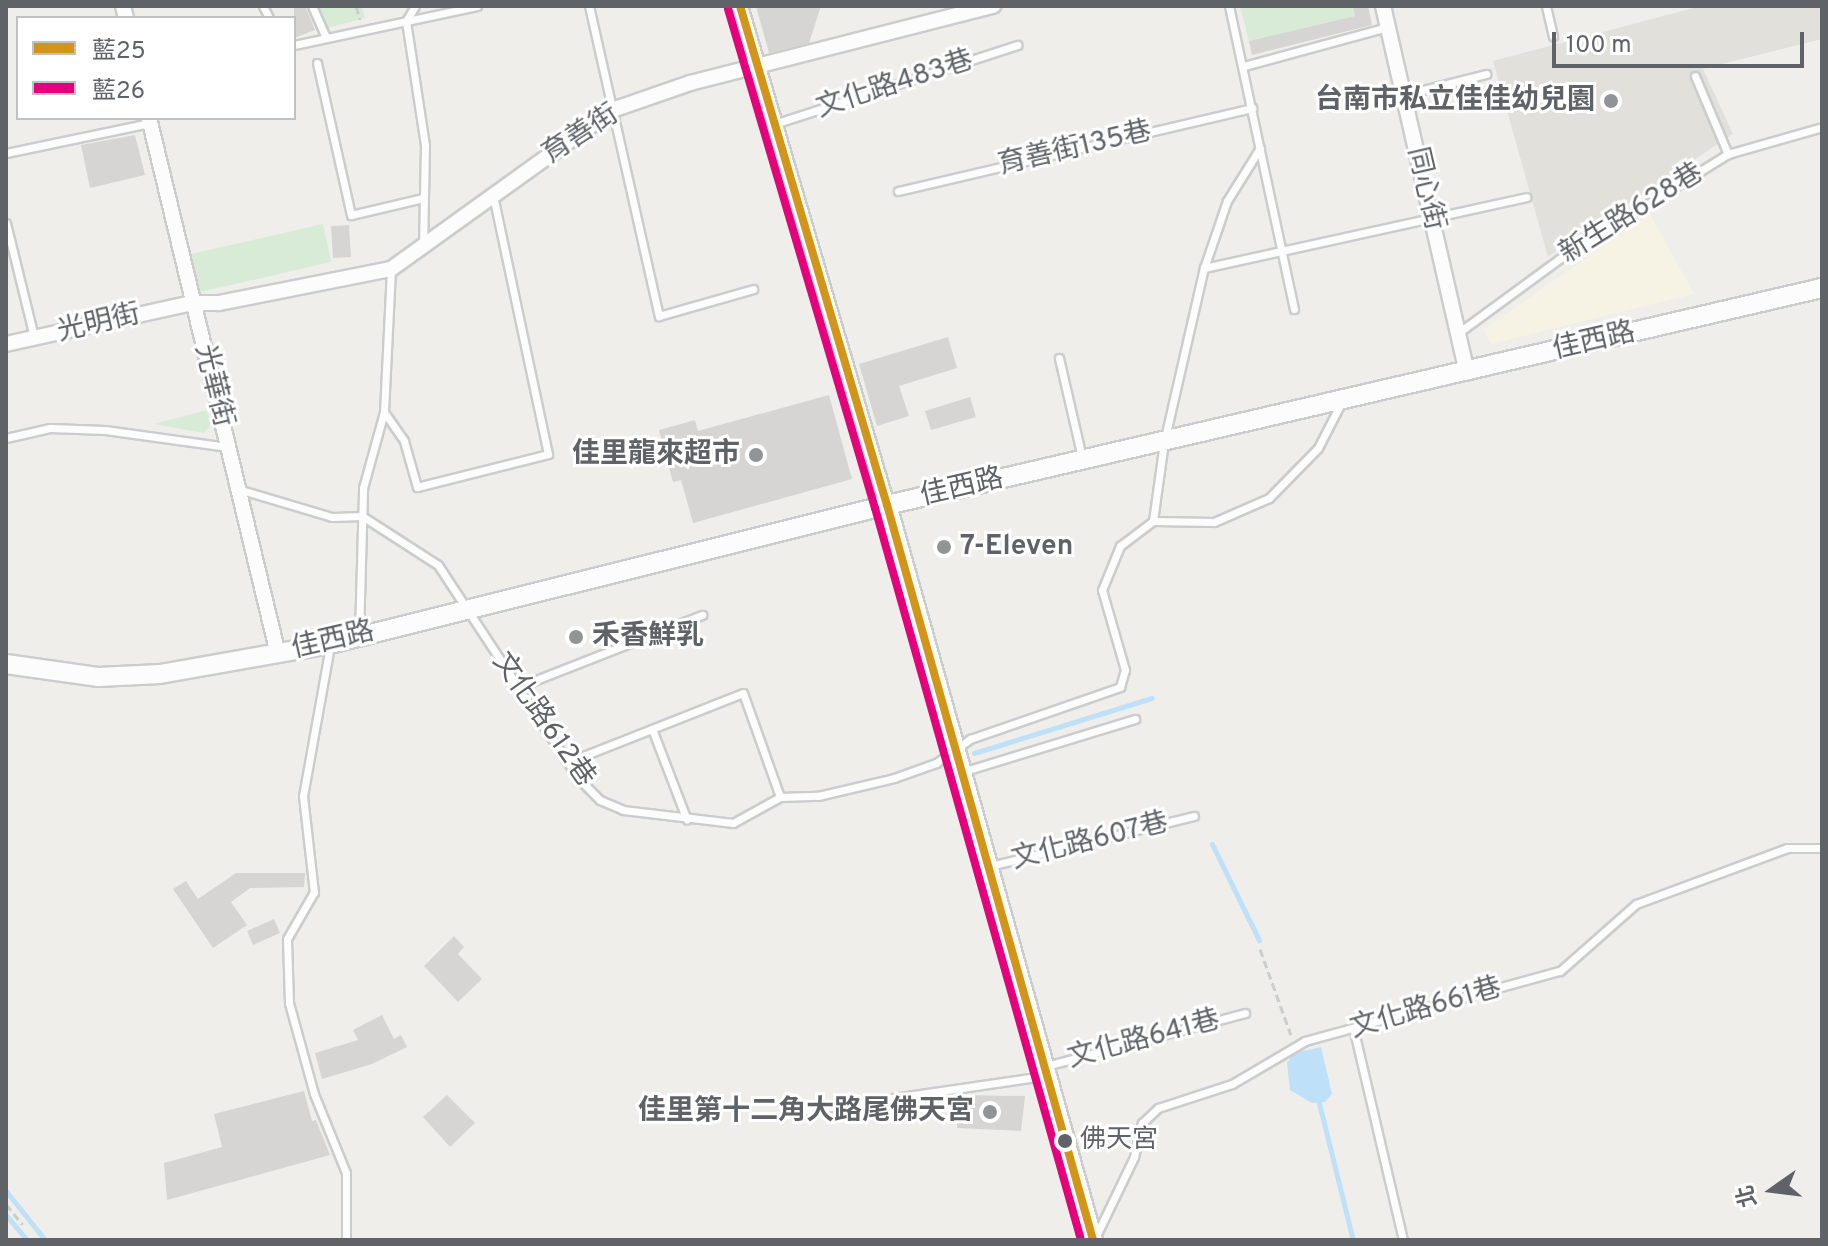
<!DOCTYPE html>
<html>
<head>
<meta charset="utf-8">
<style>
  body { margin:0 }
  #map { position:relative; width:1828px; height:1246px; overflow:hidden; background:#efeeea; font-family:Overpass,"Noto Sans TC",sans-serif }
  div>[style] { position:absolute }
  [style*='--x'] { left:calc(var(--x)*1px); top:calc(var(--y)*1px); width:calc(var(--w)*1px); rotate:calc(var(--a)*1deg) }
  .commercial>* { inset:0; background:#f7f3e4 }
  .education>* { inset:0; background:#e2e0da }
  .green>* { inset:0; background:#d8ebd6 }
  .water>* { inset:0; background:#bfe0f9 }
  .stream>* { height:5px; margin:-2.5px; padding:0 2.5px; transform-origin:2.5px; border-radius:2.5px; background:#bfe0f9 }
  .building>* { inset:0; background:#d6d5d3 }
  .path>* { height:3px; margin-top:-1.5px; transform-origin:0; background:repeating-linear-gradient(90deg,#cacfcc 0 8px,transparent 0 12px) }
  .roads { filter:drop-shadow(2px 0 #cbcccc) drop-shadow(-2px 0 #cbcccc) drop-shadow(0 2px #cbcccc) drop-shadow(0 -2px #cbcccc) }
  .service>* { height:7px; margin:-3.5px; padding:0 3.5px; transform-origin:3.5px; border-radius:3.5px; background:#fdfcfc }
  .minor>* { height:14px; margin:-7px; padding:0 7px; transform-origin:7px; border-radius:7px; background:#fdfcfc }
  .tertiary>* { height:18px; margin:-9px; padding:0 9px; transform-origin:9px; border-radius:9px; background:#fdfcfc }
  .bus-1>* { height:8px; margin:-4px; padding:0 4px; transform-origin:4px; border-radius:4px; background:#d1951a }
  .bus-2>* { height:8px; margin:-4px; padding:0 4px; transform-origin:4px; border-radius:4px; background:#e5007d }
  .dots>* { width:22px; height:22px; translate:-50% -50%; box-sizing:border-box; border:4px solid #fff; border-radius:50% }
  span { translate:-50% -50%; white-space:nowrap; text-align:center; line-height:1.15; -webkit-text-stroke:6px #fff; paint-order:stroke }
  .bus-label { font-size:26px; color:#5f6368 }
  .left { translate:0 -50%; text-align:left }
  .street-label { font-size:28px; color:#5f6368 }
  .poi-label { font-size:28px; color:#5f6368; font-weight:700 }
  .right { translate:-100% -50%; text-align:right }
  .frame { position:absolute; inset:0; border:8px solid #5f6368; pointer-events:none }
  .legend { position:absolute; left:16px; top:16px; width:280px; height:104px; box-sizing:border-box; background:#fff; border:2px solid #bfc1c3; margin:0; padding:10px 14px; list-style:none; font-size:24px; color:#5f6368 }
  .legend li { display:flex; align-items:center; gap:16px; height:40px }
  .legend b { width:40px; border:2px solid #bfc1c3 }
  .north { position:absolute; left:1732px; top:1150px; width:80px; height:80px; -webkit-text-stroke:6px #fff; paint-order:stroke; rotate:256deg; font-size:22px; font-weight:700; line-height:32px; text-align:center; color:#5f6368 }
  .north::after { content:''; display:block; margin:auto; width:28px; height:36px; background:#5f6368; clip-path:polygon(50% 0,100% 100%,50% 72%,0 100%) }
  .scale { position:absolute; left:1552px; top:32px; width:252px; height:36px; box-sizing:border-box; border:4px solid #5f6368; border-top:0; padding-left:10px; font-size:24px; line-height:28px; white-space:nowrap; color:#5f6368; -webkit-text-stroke:6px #fff; paint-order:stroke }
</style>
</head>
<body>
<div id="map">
  <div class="commercial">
    <i style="clip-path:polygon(1650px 214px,1694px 294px,1491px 344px,1483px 330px)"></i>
  </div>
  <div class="education">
    <i style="clip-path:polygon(1701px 6px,1822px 6px,1822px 39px,1703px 69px,1733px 134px,1548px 257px,1493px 61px)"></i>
  </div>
  <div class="green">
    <i style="clip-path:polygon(317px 6px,362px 6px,365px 18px,327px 28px)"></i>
    <i style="clip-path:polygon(1240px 6px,1353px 6px,1355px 16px,1249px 41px)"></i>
    <i style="clip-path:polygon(323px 224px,331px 262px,200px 292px,191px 254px)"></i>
    <i style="clip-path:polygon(207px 410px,211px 425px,204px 433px,154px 424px)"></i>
  </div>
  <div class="water">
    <i style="clip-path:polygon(1321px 1047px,1332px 1094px,1325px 1102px,1312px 1103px,1290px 1090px,1287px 1063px,1294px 1053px)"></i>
  </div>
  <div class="stream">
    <i style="--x:974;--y:753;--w:186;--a:-17.2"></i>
    <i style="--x:1212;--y:844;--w:107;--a:63.9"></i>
    <i style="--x:1319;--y:1103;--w:141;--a:76.1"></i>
    <i style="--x:6;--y:1191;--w:63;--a:51.5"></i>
    <i style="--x:6;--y:1215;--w:33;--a:50"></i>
  </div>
  <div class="building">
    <i style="clip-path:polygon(294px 6px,305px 6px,315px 30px,294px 38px)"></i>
    <i style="clip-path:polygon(756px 6px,821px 6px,809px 43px,769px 53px)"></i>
    <i style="clip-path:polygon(1353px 6px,1368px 6px,1372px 25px,1252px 55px,1249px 41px,1355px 16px)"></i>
    <i style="clip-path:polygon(135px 135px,145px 175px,90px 188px,81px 145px)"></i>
    <i style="clip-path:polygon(349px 225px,351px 257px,333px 258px,331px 226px)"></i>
    <i style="clip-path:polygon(948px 337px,957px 368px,899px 386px,909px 416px,877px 426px,859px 364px)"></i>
    <i style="clip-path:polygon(829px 395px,852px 479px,693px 523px,681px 480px,673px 482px,659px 430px,695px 420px,698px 431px)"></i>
    <i style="clip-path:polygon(970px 397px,976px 417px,931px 430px,925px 411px)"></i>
    <i style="clip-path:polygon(236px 873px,305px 873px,304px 887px,250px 888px,231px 902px,247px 925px,213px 948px,173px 889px,186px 881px,198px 899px)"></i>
    <i style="clip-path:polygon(274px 919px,280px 933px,253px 945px,247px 931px)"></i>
    <i style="clip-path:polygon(454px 936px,464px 947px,458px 954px,482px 979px,458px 1002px,424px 966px)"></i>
    <i style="clip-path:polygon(382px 1015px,394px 1039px,401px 1035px,407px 1047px,372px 1064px,322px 1079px,315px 1053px,358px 1040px,353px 1030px)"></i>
    <i style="clip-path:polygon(304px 1091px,312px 1121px,316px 1120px,330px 1155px,167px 1200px,164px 1163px,222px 1147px,214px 1114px)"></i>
    <i style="clip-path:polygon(447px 1095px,475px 1123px,450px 1147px,423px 1117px)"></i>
    <i style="clip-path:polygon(957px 1095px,1025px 1096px,1021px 1131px,957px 1128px)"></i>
  </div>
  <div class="path">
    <i style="--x:356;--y:6;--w:14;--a:73"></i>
    <i style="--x:1260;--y:949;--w:91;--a:70.2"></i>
    <i style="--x:6;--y:1204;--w:26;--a:51"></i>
  </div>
  <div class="roads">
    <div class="service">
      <i style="--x:263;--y:6;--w:13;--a:63"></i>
      <i style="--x:312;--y:6;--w:35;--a:66"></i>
      <i style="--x:589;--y:6;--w:318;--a:77.3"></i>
      <i style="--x:659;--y:316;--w:98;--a:-16"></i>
      <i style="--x:1229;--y:6;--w:310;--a:77.9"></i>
      <i style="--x:1546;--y:6;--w:31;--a:77"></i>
      <i style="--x:406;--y:21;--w:125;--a:81.3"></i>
      <i style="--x:425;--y:145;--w:101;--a:91.1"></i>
      <i style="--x:406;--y:21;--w:17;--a:-59"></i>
      <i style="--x:294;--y:45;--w:187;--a:-12"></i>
      <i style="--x:317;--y:63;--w:156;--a:77.4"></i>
      <i style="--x:351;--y:215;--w:74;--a:-13.3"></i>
      <i style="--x:1244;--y:66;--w:149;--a:-15.2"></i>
      <i style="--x:1695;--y:76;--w:85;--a:67.1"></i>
      <i style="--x:1403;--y:95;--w:86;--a:-14.2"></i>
      <i style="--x:774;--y:124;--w:256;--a:-18"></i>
      <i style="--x:6;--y:153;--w:147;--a:-11.8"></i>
      <i style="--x:898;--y:191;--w:364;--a:-13.2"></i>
      <i style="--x:6;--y:223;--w:117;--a:76.2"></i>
      <i style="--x:1204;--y:268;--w:330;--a:-12.4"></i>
      <i style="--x:1458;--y:333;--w:125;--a:-36.2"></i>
      <i style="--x:1559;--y:259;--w:199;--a:-31.9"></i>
      <i style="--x:1728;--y:154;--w:98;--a:-16"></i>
      <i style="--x:1059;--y:358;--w:103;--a:77"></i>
      <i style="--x:384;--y:412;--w:35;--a:55"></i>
      <i style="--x:404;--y:441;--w:48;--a:74.2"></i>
      <i style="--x:417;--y:487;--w:135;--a:-14.1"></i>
      <i style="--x:548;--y:454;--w:265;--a:-102"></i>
      <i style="--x:6;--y:438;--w:45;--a:-12.8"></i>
      <i style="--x:50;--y:428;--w:55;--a:2.1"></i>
      <i style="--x:105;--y:430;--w:124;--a:7.9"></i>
      <i style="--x:238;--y:489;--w:98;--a:16.6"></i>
      <i style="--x:332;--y:517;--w:30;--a:-2"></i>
      <i style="--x:362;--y:516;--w:90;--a:32.8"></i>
      <i style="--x:438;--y:565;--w:255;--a:56.7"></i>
      <i style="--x:578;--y:778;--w:31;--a:45"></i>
      <i style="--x:600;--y:800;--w:25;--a:23"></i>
      <i style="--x:623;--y:810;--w:111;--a:6.7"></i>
      <i style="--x:733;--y:823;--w:54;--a:-29"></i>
      <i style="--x:780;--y:797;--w:38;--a:-2"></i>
      <i style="--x:818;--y:796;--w:78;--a:-13.3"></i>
      <i style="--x:894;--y:778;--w:45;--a:-19.7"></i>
      <i style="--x:936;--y:763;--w:42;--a:-35.2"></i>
      <i style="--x:970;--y:739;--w:159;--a:-19.1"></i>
      <i style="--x:1120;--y:687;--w:18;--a:-74"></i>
      <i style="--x:1125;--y:670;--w:83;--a:-106"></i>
      <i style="--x:1102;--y:590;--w:48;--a:-67.8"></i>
      <i style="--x:1120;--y:546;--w:41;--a:-37.1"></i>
      <i style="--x:1153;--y:521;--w:61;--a:0.9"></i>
      <i style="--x:1214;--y:522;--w:60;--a:-23.6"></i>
      <i style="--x:1269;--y:498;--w:70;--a:-45.6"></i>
      <i style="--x:1318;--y:448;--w:51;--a:-62.9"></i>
      <i style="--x:1153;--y:521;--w:80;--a:-82.1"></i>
      <i style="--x:1164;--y:442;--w:179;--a:-77.1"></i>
      <i style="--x:1204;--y:268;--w:71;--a:-71.1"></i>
      <i style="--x:1227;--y:201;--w:62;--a:-58.1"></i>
      <i style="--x:359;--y:635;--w:147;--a:-88.4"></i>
      <i style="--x:363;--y:488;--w:79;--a:-74.6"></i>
      <i style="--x:384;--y:412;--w:143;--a:-87.2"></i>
      <i style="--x:330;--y:646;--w:152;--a:100.2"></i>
      <i style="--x:303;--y:796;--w:97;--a:83.5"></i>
      <i style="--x:314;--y:892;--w:54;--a:119.9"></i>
      <i style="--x:287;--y:939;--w:64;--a:88.2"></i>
      <i style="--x:289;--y:1003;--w:94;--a:74.6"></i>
      <i style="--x:314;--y:1094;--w:85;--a:67.9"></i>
      <i style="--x:346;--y:1173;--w:67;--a:90"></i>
      <i style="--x:518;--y:687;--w:198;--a:-21.4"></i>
      <i style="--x:652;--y:729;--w:97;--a:69"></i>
      <i style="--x:568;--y:762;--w:188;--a:-21.5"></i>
      <i style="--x:743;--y:693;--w:110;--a:70.4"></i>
      <i style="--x:965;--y:771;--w:178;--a:-17"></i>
      <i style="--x:990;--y:866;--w:210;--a:-13.8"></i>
      <i style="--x:1354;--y:1031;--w:215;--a:76.8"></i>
      <i style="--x:1046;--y:1066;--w:206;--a:-14.9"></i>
      <i style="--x:797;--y:1112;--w:251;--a:-8.3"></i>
      <i style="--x:1096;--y:1236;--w:88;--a:-64.3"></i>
      <i style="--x:1134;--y:1157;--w:35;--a:-77"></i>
      <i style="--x:1142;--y:1123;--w:22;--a:-43"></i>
      <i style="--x:1158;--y:1108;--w:78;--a:-18"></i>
      <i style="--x:1232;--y:1084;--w:85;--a:-30.5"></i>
      <i style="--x:1305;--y:1041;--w:264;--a:-15.4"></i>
      <i style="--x:1560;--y:971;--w:101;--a:-41.4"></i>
      <i style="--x:1636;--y:904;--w:161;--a:-20.3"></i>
      <i style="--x:1787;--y:848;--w:35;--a:0"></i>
    </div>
    <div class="minor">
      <i style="--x:123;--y:6;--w:12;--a:76"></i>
      <i style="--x:740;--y:6;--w:520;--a:73.59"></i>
      <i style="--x:1383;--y:6;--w:376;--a:77.1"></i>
      <i style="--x:149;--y:118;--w:551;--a:76.47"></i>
      <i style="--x:6;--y:344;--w:190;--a:-12.4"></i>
      <i style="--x:192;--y:303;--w:27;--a:0"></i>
      <i style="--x:219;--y:303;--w:175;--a:-11.2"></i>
      <i style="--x:391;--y:269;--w:272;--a:-35.7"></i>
      <i style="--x:612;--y:110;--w:83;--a:-19.1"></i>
      <i style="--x:690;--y:83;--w:313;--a:-14.3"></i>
    </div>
    <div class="tertiary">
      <i style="--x:887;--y:505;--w:763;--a:74.34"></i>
      <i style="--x:6;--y:664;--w:94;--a:8"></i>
      <i style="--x:99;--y:677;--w:61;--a:-2.8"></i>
      <i style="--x:160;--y:674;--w:173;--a:-10"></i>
      <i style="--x:330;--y:644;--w:574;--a:-14.01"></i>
      <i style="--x:887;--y:505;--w:960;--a:-13.07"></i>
    </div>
  </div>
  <div class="bus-1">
    <i style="--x:740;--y:6;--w:520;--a:73.59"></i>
    <i style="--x:887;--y:505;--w:763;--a:74.34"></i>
  </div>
  <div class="bus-2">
    <i style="--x:728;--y:9;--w:520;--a:73.59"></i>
    <i style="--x:875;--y:508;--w:760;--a:74.28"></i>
  </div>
  <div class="dots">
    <i style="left:1611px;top:101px;background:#919496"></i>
    <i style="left:756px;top:455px;background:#919496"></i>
    <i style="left:944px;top:547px;background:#919496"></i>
    <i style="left:576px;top:637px;background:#919496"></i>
    <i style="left:990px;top:1112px;background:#919496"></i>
    <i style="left:1065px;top:1141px;background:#5f6368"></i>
  </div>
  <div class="bus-label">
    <span class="left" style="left:1080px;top:1141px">佛天宮</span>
  </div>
  <div class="street-label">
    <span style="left:895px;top:85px;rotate:-18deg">文化路483巷</span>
    <span style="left:581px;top:135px;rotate:-33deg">育善街</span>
    <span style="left:1075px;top:149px;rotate:-13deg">育善街135巷</span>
    <span style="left:1425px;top:189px;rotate:77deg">同心街</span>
    <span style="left:1632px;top:214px;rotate:-32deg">新生路628巷</span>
    <span style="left:99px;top:324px;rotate:-13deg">光明街</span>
    <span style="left:1594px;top:342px;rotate:-13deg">佳西路</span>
    <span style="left:213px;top:386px;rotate:76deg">光華街</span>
    <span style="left:962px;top:488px;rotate:-13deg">佳西路</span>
    <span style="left:333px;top:641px;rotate:-13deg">佳西路</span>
    <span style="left:543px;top:720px;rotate:55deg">文化路612巷</span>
    <span style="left:1090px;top:842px;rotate:-14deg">文化路607巷</span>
    <span style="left:1426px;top:1009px;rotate:-16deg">文化路661巷</span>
    <span style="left:1144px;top:1040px;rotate:-15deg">文化路641巷</span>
  </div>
  <div class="poi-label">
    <span class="right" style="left:1595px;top:101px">台南市私立佳佳幼兒園</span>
    <span class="right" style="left:740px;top:455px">佳里龍來超市</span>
    <span class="left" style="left:960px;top:547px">7-Eleven</span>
    <span class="left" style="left:592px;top:637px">禾香鮮乳</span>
    <span class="right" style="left:974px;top:1112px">佳里第十二角大路尾佛天宮</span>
  </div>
  <div class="frame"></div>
  <ul class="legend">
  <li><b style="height:10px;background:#d1951a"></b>藍25</li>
  <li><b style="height:10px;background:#e5007d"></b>藍26</li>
  </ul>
  <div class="north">北</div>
  <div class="scale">100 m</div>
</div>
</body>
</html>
